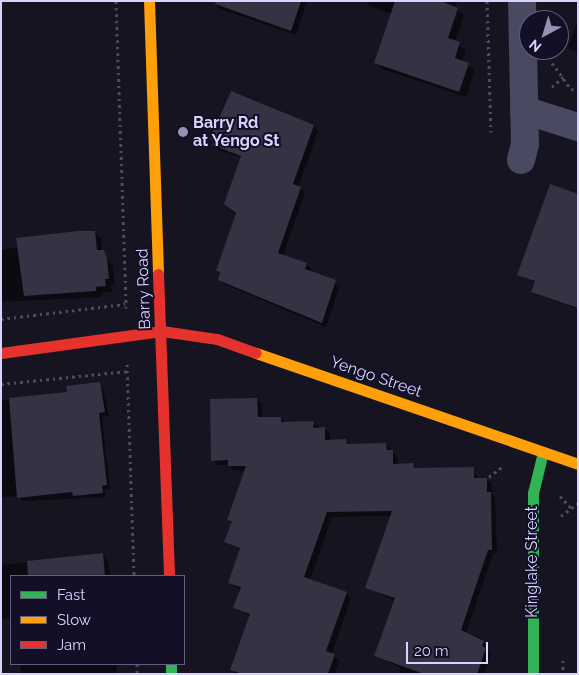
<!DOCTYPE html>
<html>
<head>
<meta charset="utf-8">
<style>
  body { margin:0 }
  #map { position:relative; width:579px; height:675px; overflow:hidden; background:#161421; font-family:Raleway,sans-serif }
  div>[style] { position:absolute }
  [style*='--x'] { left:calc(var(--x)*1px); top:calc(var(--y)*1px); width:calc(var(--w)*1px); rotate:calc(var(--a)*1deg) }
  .shadow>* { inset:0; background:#0007 }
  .building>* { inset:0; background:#343243 }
  .path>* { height:3px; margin-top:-1.5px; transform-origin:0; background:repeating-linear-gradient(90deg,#44505f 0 2.5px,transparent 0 6.5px) }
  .street>* { height:28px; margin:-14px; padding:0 14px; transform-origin:14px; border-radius:14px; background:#4a4962 }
  .fast>* { height:11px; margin:-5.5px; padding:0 5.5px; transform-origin:5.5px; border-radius:5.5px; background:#30b455 }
  .slow>* { height:11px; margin:-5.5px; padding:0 5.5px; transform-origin:5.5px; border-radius:5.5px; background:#ff9f0a }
  .jam>* { height:11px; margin:-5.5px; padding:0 5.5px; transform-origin:5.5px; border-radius:5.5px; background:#e5322d }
  .dots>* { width:14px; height:14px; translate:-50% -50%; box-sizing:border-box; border:2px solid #130f26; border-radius:50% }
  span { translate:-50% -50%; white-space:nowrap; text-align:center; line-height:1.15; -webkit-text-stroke:4px #130f26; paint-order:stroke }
  .poi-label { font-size:16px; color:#d9d4ff; font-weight:700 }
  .left { translate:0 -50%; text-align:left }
  .street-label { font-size:16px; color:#d9d4ff }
  .frame { position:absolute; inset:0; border:2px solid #d9d4ff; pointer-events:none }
  .legend { position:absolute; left:10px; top:575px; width:175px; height:90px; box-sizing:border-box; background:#130f26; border:1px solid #625e7d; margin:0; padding:6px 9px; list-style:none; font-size:15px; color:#d9d4ff }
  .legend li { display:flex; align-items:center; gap:10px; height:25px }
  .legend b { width:25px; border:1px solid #625e7d }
  .north { position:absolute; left:519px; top:10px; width:50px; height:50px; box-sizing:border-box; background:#130f26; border:1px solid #625e7d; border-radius:50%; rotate:219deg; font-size:14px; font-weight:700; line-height:20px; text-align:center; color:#d9d4ff }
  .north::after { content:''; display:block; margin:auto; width:18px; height:22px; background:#9591b1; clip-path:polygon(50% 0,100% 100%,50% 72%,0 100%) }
  .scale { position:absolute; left:406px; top:642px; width:82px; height:22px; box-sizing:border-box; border:2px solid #d9d4ff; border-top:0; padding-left:6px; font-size:15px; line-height:18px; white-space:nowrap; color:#d9d4ff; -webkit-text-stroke:4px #130f26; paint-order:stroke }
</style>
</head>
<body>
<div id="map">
  <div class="shadow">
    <i style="clip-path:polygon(214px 1px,307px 1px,296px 35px,218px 8px)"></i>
    <i style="clip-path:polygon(365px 1px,457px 1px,455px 8px,464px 15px,455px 42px,466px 50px,462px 62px,475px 70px,466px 97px,382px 69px,375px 62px,392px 14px,371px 7px)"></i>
    <i style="clip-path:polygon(578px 20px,578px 54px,568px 47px)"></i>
    <i style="clip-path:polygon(314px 126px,318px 131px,299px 186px,305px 193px,283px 256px,306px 264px,311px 269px,310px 272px,340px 286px,326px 327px,224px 284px,217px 271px,236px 215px,230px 210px,241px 158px,218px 150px,212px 138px)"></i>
    <i style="clip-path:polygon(578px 195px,578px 309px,536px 294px,533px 291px,536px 282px,518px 274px)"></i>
    <i style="clip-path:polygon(94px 232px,101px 238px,102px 251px,113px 266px,115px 285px,111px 285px,112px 292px,101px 293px,101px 297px,1px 302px,1px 250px)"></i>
    <i style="clip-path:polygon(99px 383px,103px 388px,109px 416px,102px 417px,110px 489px,105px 489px,106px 497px,23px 501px,18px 496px,1px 498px,1px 400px,68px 393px)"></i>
    <i style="clip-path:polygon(256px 399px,262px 404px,262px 418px,281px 418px,286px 423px,313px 423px,330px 433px,330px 441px,346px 440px,350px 445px,386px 444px,398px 457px,398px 465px,413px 465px,418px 470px,473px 468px,478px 479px,486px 479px,492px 484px,492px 494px,495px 498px,497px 554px,493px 554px,466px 633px,481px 638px,491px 654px,484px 674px,398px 674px,401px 668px,376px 656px,395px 601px,367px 587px,392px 516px,332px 517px,310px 580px,346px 593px,351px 598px,332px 654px,339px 660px,335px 674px,234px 674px,232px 669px,250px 616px,235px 608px,241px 590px,229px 582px,241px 550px,226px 542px,232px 523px,228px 519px,246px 471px,234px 471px,229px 465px,218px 465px,213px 460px)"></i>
    <i style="clip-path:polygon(103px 554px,107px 559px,111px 576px,11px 576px,11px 618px,1px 619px,1px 565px)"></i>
    <i style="clip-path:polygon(20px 664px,116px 664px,117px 674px,21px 674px)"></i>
  </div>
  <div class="building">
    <i style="clip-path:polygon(216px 1px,301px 1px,291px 31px,215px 4px)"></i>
    <i style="clip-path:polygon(395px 1px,441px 1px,458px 8px,448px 38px,460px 42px,455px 58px,469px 63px,459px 92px,374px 63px)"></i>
    <i style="clip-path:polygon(231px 91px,314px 125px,293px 184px,301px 187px,278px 253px,307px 263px,305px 269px,336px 280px,322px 323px,218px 280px,220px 272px,216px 271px,236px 213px,224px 204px,241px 156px,212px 145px,214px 140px,210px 139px)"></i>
    <i style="clip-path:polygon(550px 184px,578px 194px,578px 308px,531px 292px,535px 281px,517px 275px)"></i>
    <i style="clip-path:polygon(78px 231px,95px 231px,97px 250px,104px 250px,107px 259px,109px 279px,105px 279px,106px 286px,96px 287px,96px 291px,24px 296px,16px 238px)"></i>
    <i style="clip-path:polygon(100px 382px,105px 412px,99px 413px,107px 485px,102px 486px,103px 493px,73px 496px,72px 492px,17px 498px,9px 398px,67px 392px,66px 386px)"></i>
    <i style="clip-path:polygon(257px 398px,258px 417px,281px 417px,281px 422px,314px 421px,313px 428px,325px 427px,325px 440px,346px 439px,347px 444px,386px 443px,387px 450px,393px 450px,393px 464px,413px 463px,414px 468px,474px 467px,474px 478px,487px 478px,487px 492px,491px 492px,492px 550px,488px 550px,461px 630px,484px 641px,482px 646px,486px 648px,477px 674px,424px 674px,374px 656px,395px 598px,365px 588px,392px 511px,327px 512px,304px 577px,347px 592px,326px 651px,335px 654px,328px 674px,243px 674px,230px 670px,250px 614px,233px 608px,241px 587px,228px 583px,240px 548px,224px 542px,232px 521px,227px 520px,246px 466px,228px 466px,228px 460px,211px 461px,210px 399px)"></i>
    <i style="clip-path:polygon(103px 553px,105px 576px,28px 576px,27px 561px)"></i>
  </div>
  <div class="path">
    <i style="--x:116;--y:1;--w:307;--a:88.1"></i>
    <i style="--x:487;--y:1;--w:131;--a:88.3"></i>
    <i style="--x:552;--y:63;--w:32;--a:54"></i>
    <i style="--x:571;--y:89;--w:7;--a:16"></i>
    <i style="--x:552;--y:87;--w:15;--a:-42"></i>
    <i style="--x:1;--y:319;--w:125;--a:-6.9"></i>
    <i style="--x:127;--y:364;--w:212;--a:88.1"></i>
    <i style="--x:1;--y:384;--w:128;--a:-5.8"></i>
    <i style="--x:489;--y:477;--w:16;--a:-38"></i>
    <i style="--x:560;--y:496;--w:16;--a:47"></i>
    <i style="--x:561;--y:516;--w:21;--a:-37"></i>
    <i style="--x:563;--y:660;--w:14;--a:90"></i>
    <i style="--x:137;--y:664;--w:10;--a:90"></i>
  </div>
  <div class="street">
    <i style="--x:524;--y:110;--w:57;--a:17.5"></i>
    <i style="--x:521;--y:160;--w:16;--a:-76"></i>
    <i style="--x:525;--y:144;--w:143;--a:-91.2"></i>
  </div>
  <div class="fast">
    <i style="--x:171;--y:664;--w:10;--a:90"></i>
    <i style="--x:533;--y:674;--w:181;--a:-90"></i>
    <i style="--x:533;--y:493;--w:42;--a:-76.3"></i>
  </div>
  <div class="slow">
    <i style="--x:149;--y:1;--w:273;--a:88.1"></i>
    <i style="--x:256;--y:353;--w:341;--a:19"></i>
  </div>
  <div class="jam">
    <i style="--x:158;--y:274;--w:302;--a:87.9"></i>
    <i style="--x:1;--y:353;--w:162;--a:-7.8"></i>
    <i style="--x:162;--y:331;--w:56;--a:8.3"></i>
    <i style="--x:217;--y:339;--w:41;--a:19.7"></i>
  </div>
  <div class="dots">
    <i style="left:183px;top:132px;background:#9591b1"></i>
  </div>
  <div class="poi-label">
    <span class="left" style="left:193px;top:132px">Barry Rd<br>at Yengo St</span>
  </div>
  <div class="street-label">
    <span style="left:144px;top:289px;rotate:-92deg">Barry Road</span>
    <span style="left:376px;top:377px;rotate:19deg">Yengo Street</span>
    <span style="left:532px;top:562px;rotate:-90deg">Kinglake Street</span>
  </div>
  <div class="frame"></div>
  <ul class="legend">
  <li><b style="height:6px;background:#30b455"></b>Fast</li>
  <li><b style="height:6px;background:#ff9f0a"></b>Slow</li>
  <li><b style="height:6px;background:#e5322d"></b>Jam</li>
  </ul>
  <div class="north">N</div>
  <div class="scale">20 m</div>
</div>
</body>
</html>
